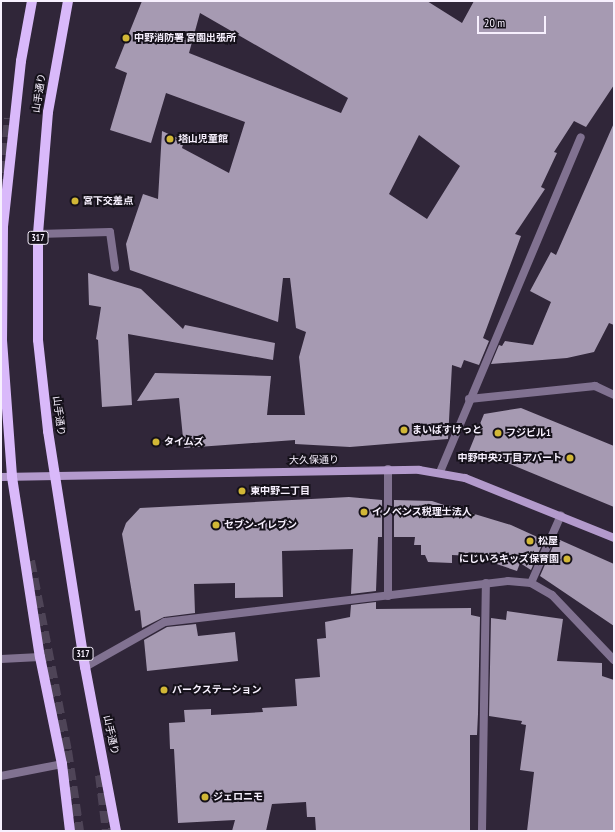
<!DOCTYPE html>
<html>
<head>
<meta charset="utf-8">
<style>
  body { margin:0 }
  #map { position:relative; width:615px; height:832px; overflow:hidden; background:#302639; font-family:"PT Sans Narrow","Noto Sans JP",sans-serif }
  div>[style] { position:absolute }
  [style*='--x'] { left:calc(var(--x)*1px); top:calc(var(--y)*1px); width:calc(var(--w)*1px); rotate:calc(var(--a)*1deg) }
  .building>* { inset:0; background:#a69ab2 }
  .highway-tunnel>* { height:12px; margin-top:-6px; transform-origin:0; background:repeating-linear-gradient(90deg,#4e4457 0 12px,transparent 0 18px) }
  .street>* { height:8px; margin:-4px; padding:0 4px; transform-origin:4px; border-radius:4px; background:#817291 }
  .secondary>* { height:8px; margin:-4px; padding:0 4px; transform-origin:4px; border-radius:4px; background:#b39acc }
  .primary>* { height:10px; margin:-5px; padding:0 5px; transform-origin:5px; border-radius:5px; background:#d9b9fa }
  .dots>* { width:11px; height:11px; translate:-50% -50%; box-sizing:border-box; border:2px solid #15111a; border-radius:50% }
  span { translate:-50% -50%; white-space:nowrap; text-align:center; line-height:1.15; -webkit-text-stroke:4px #15111a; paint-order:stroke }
  .shield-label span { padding:1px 3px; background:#15111a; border:1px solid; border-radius:3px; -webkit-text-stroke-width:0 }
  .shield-label { font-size:9px; color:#f7f0fe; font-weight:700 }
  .poi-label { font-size:10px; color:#f7f0fe; font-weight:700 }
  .left { translate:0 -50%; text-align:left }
  .right { translate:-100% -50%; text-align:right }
  .street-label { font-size:10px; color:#f7f0fe }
  .frame { position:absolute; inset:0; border:2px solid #f7f0fe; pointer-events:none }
  .scale { position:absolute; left:477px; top:16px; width:69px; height:18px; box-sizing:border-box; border:2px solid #f7f0fe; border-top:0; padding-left:5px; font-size:12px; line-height:14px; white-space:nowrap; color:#f7f0fe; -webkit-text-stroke:3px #15111a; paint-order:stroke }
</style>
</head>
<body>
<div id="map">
  <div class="building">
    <i style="clip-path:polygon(evenodd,142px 1px,427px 1px,462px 23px,474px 1px,614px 1px,614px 85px,586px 127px,574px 121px,554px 152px,557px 153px,541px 187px,545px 189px,515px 234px,521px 236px,483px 338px,489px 341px,479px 365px,464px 360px,461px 368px,452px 365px,448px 439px,350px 447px,295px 444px,295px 440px,184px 448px,179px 398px,137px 401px,155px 373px,271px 376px,267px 415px,305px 415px,299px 357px,306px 332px,296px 328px,290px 278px,283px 278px,278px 322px,130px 270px,126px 244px,143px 194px,158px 199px,162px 131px,184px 141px,182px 148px,229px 173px,245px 122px,166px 93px,151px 143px,110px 130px,127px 73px,115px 68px,142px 1px,200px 13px,348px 98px,341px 113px,189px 53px,200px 13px,142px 1px,419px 135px,460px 166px,427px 219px,389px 194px,419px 135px)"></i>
    <i style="clip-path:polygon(614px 123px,614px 325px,609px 323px,594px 352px,567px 358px,491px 364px,499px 345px,502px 346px,505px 341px,533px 345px,551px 302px,530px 291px,551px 252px,556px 255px)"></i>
    <i style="clip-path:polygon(88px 273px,141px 289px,183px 329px,185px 325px,275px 343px,273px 360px,128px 334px,132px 405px,102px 407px,98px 340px,96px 339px,101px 307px,89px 305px)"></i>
    <i style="clip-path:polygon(521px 408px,614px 446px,614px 507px,510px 464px,469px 451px,484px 414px)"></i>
    <i style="clip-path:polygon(349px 497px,382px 500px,382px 537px,378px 537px,376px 591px,351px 594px,353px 549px,282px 551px,283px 597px,235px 598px,235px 583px,194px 584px,195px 613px,164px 617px,142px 628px,140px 610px,135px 611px,122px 534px,126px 523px,140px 508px)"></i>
    <i style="clip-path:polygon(394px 500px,432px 501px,444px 505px,444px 518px,448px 506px,511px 525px,544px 540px,531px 570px,520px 563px,517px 571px,473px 556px,452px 555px,452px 563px,428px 562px,425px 555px,421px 555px,421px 545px,414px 545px,415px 537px,394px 537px)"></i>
    <i style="clip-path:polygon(560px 540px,614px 564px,614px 626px,540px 576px,554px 544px,557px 546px)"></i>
    <i style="clip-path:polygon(376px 602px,376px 609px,471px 608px,471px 615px,480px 617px,478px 714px,477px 735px,470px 735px,470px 831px,316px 831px,315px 817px,307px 817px,306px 802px,272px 804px,266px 831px,232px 831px,235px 820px,178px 823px,174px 749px,170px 749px,169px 723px,185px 722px,184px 710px,211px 709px,211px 715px,263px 712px,262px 708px,297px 706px,295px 679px,320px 677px,317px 639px,326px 638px,325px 622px,350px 617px,351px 605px)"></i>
    <i style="clip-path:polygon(507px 611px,563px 619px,557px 661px,602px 663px,602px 676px,614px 680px,614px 831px,527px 831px,534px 772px,520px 770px,526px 725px,521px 724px,522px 721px,489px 716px,491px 618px,506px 620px)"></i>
    <i style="clip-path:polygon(196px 624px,198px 636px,235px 632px,238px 661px,147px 671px,144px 640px,167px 627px)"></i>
  </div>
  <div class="highway-tunnel">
    <i style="--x:3;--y:191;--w:73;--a:-84.5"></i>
    <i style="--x:29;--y:561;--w:194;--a:79"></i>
    <i style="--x:66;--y:751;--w:81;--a:81.5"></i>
    <i style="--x:101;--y:775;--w:56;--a:82.9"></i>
  </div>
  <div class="street">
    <i style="--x:38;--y:234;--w:72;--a:-1.6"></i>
    <i style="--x:110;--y:232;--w:36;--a:82"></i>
    <i style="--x:469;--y:399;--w:127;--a:-5.9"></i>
    <i style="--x:595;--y:386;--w:21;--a:25"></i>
    <i style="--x:388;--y:469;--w:127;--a:90"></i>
    <i style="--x:440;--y:472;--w:363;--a:-67.2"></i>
    <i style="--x:531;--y:583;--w:74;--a:-66.2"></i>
    <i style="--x:1;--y:659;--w:39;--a:-3"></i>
    <i style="--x:85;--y:667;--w:92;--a:-29.4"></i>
    <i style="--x:165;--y:622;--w:345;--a:-6.8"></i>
    <i style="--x:508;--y:581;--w:23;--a:5"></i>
    <i style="--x:531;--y:583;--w:24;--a:30"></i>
    <i style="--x:552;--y:595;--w:90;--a:46.4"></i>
    <i style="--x:1;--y:776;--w:62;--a:-11.1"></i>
    <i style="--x:482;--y:831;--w:248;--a:-89.1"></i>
  </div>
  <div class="secondary">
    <i style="--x:1;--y:477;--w:418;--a:-1"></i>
    <i style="--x:419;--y:470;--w:47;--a:9.9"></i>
    <i style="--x:465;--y:478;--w:161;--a:21.9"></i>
  </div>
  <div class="primary">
    <i style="--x:32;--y:1;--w:61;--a:100.4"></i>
    <i style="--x:21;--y:61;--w:167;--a:96.2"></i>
    <i style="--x:3;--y:227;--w:113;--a:90.5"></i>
    <i style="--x:2;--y:340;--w:137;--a:85.8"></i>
    <i style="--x:12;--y:477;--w:182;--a:81.2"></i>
    <i style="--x:40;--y:657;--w:109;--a:78.4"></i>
    <i style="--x:62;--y:764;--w:67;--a:83.2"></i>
    <i style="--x:68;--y:1;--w:113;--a:100.2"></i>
    <i style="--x:48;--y:112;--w:122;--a:94.7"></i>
    <i style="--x:38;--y:234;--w:106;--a:90"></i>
    <i style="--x:38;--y:340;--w:92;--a:83.7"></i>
    <i style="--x:48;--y:431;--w:239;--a:81.1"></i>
    <i style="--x:85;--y:667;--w:167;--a:79.3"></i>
  </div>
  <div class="dots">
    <i style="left:126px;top:38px;background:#d1b736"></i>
    <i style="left:170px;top:139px;background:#d1b736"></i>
    <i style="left:75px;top:201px;background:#d1b736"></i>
    <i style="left:404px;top:430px;background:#d1b736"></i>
    <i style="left:498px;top:433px;background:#d1b736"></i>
    <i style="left:156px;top:442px;background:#d1b736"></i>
    <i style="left:570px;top:458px;background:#d1b736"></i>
    <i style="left:242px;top:491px;background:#d1b736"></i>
    <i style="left:364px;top:512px;background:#d1b736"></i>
    <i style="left:216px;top:525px;background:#d1b736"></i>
    <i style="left:530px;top:541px;background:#d1b736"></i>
    <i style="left:567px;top:559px;background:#d1b736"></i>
    <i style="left:164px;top:690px;background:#d1b736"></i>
    <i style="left:205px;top:797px;background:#d1b736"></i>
  </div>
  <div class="shield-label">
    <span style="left:38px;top:238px">317</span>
    <span style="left:83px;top:654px">317</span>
  </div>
  <div class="poi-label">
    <span class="left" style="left:134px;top:38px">中野消防署 宮園出張所</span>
    <span class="left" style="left:178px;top:139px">塔山児童館</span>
    <span class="left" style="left:83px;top:201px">宮下交差点</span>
    <span class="left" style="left:412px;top:430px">まいばすけっと</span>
    <span class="left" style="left:506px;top:433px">フジビル1</span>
    <span class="left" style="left:164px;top:442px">タイムズ</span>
    <span class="right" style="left:562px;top:458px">中野中央2丁目アパート</span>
    <span class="left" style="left:250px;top:491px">東中野二丁目</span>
    <span class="left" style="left:372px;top:512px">イノベンス税理士法人</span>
    <span class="left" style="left:224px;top:525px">セブン-イレブン</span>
    <span class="left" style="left:538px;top:541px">松屋</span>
    <span class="right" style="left:559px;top:559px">にじいろキッズ保育園</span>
    <span class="left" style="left:172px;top:690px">パークステーション</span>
    <span class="left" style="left:213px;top:797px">ジェロニモ</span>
  </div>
  <div class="street-label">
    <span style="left:39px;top:93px;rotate:-81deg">山手通り</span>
    <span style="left:59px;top:416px;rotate:83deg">山手通り</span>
    <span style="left:314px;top:460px;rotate:-1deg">大久保通り</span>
    <span style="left:111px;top:735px;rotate:78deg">山手通り</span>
  </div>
  <div class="frame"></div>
  <div class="scale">20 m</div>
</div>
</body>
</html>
